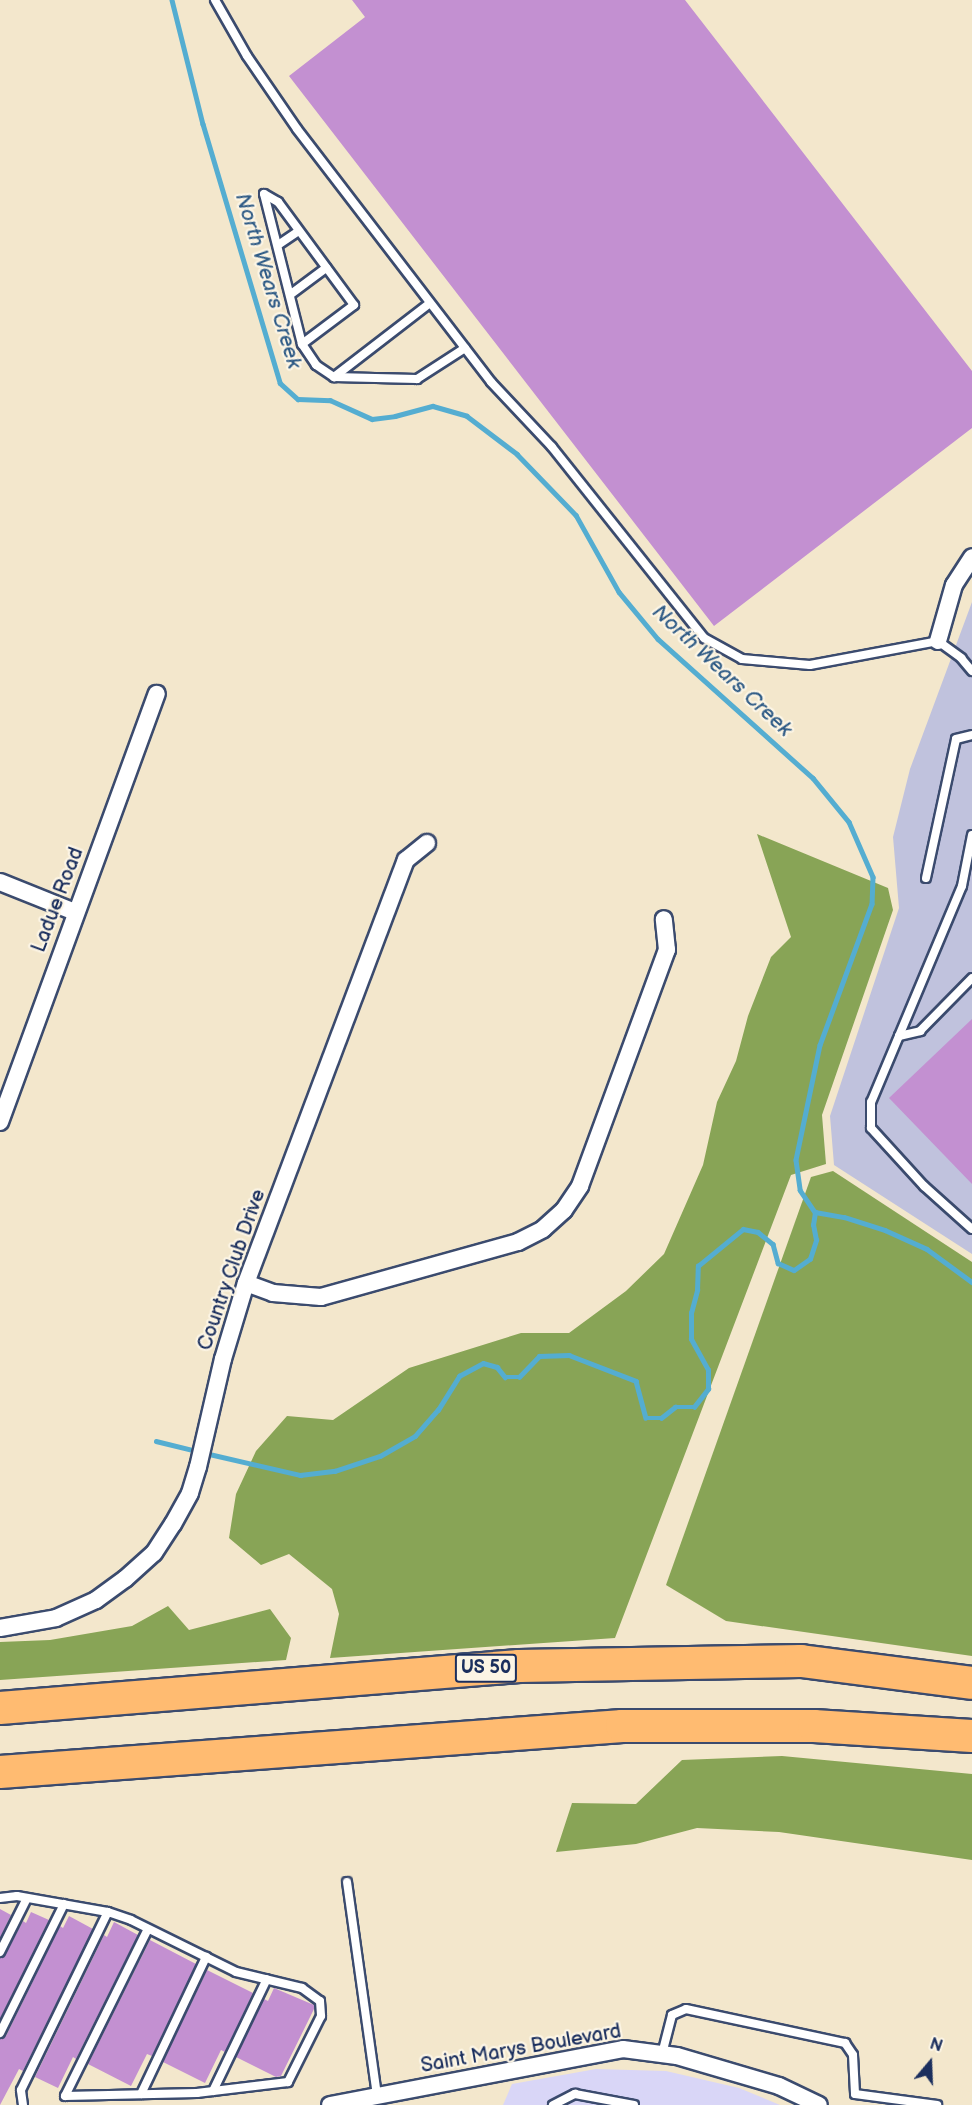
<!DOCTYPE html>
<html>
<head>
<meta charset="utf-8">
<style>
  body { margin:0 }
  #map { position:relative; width:972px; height:2105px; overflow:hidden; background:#f3e7cc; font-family:"Balsamiq Sans",sans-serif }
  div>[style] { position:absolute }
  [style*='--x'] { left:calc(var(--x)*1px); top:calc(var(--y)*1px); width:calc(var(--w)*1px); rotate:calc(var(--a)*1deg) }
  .built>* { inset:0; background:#d9d6f7 }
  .industrial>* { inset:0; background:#c0c2dd }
  .forest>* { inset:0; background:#88a456 }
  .stream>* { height:4.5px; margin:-2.25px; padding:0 2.25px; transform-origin:2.25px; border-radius:2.25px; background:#54add1 }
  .building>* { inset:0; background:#c390d1 }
  .roads { filter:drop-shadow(2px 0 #3b4b6e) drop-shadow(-2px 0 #3b4b6e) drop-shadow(0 2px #3b4b6e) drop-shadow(0 -2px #3b4b6e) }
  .service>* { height:8px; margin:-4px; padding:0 4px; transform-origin:4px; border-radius:4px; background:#fff }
  .minor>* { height:16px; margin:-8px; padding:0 8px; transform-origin:8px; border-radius:8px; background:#fff }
  .motorway>* { height:32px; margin:-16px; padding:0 16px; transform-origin:16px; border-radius:16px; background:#ffbb71 }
  span { translate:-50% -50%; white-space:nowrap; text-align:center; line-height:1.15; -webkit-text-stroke:4.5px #fcf5e5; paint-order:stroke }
  .shield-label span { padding:2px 4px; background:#fcf5e5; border:2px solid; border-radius:4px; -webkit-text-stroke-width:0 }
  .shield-label { font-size:18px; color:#1b2f5e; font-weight:700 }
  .street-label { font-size:20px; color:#1b2f5e }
  .water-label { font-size:21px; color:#2f5b86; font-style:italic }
  .north { position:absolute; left:900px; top:2033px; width:60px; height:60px; -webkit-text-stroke:4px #fcf5e5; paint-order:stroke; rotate:19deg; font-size:16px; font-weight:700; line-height:24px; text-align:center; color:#1b2f5e }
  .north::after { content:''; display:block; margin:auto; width:21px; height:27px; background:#1b2f5e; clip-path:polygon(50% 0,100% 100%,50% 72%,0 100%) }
</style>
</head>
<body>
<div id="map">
  <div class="built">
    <i style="clip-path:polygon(596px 2069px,666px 2071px,739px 2088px,780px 2105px,503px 2105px,512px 2084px)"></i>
  </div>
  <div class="industrial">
    <i style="clip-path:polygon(972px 602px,972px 1254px,834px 1165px,830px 1116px,899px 908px,893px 837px,910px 769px)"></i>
  </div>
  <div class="forest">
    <i style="clip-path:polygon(757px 834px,888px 888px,893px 910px,822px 1115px,826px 1164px,791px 1175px,615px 1638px,330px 1658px,339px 1614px,332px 1589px,289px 1554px,261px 1565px,229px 1538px,236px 1494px,256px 1451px,287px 1416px,333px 1420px,409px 1368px,521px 1333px,569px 1333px,626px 1291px,664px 1254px,703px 1165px,717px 1102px,736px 1061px,748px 1016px,771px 957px,791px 937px)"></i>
    <i style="clip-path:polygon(833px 1171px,972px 1262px,972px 1656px,726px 1621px,666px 1585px,811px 1177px)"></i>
    <i style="clip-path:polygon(168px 1606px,189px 1630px,270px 1609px,291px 1638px,286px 1660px,0 1680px,0 1642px,50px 1640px,132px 1626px)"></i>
    <i style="clip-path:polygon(782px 1756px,972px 1774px,972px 1860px,779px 1832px,697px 1828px,636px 1844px,556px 1852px,572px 1803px,636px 1804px,682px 1760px)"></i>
  </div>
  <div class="stream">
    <i style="--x:172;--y:0;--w:128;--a:76"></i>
    <i style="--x:203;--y:124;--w:270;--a:73.4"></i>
    <i style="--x:280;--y:383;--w:24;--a:42"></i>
    <i style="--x:298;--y:399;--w:32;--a:2"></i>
    <i style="--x:330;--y:400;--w:46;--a:24.3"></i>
    <i style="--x:372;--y:419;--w:23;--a:-7"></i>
    <i style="--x:395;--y:416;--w:39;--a:-15"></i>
    <i style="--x:433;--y:406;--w:35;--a:16"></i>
    <i style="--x:467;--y:416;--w:63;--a:37.2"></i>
    <i style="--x:517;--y:454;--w:85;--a:46"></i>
    <i style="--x:576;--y:515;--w:88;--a:60.8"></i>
    <i style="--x:619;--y:592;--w:61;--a:50.3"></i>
    <i style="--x:658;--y:639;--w:208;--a:41.9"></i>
    <i style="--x:813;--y:778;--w:57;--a:50.7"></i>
    <i style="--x:849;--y:822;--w:60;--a:66.4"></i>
    <i style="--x:873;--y:877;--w:27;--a:92"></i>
    <i style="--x:872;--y:904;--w:150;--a:110.2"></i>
    <i style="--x:820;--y:1045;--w:117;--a:101.8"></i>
    <i style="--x:796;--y:1160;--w:30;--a:82"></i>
    <i style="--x:800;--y:1190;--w:27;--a:56"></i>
    <i style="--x:815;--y:1212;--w:29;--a:10"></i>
    <i style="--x:844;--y:1217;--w:43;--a:17.6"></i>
    <i style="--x:885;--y:1230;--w:46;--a:24.3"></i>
    <i style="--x:927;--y:1249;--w:56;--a:36.3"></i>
    <i style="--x:156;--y:1441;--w:42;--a:13.7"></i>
    <i style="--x:205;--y:1453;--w:98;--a:13"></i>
    <i style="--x:300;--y:1475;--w:35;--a:-7"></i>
    <i style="--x:335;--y:1471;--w:47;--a:-18.4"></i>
    <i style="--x:380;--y:1456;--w:40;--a:-29.7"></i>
    <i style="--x:415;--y:1436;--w:35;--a:-49"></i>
    <i style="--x:438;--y:1410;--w:40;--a:-58"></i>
    <i style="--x:459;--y:1376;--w:27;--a:-28"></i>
    <i style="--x:483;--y:1363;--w:15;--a:16"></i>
    <i style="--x:497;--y:1367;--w:13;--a:51"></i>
    <i style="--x:505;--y:1377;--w:14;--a:0"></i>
    <i style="--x:519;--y:1377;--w:29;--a:-46"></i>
    <i style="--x:539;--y:1356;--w:30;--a:-2"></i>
    <i style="--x:569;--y:1355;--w:72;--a:21.2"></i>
    <i style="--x:636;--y:1381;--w:38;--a:75"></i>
    <i style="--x:646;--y:1418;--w:15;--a:0"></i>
    <i style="--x:661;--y:1418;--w:18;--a:-38"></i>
    <i style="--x:675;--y:1407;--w:19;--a:0"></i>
    <i style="--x:694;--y:1407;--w:23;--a:-52"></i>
    <i style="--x:708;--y:1389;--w:19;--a:-90"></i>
    <i style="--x:708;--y:1370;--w:35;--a:-119"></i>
    <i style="--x:691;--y:1339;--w:26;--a:-90"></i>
    <i style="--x:691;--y:1313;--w:24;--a:-75"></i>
    <i style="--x:697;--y:1290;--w:24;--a:-88"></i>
    <i style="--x:698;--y:1266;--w:58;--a:-39.4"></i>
    <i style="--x:743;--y:1229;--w:15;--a:11"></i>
    <i style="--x:758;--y:1232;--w:19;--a:39"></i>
    <i style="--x:773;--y:1244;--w:20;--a:75"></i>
    <i style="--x:778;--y:1263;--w:17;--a:24"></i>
    <i style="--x:794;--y:1270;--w:19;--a:-35"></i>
    <i style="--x:810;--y:1259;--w:20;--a:-72"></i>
    <i style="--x:816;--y:1240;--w:15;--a:-101"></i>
    <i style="--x:813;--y:1225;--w:13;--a:-81"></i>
  </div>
  <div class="building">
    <i style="clip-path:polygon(352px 0,685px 0,972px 371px,972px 428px,714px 626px,289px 76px,365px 17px)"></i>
    <i style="clip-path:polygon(972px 1019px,972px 1184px,889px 1098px)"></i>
    <i style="clip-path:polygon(0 1909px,11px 1915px,0 1938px)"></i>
    <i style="clip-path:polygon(31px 1912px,49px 1920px,0 2019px,0 1958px,5px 1955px,23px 1921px,26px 1923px)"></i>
    <i style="clip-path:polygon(69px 1916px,93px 1929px,23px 2071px,19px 2069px,0 2105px,0 2039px,6px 2036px,60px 1926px,63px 1928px)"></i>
    <i style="clip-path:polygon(114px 1922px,138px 1935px,76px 2059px,73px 2057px,58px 2088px,35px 2077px,104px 1935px,107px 1937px)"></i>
    <i style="clip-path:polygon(150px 1940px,196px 1964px,152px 2056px,147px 2054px,131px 2086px,88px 2064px)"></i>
    <i style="clip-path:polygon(207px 1970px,253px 1993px,225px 2052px,221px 2050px,205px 2083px,163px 2062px)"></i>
    <i style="clip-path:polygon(274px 1988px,314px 2005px,314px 2009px,281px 2076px,276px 2077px,236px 2057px,264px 1999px,268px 2001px)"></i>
  </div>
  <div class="roads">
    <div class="service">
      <i style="--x:215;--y:0;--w:64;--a:60.3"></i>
      <i style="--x:247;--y:56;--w:88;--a:55.6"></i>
      <i style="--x:297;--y:129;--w:319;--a:52.5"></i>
      <i style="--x:491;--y:382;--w:89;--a:46.8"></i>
      <i style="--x:552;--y:447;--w:244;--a:51.5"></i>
      <i style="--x:704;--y:638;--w:43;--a:28.9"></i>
      <i style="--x:742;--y:659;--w:68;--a:5"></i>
      <i style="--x:810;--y:665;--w:130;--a:-10.6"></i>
      <i style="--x:938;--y:641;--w:29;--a:36"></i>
      <i style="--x:961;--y:658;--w:17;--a:50"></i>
      <i style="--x:278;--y:245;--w:25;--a:-34"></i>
      <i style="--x:291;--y:294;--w:44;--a:-36.6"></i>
      <i style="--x:302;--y:344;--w:65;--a:-36.9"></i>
      <i style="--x:354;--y:305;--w:128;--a:-126.4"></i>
      <i style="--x:278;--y:202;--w:16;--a:-150"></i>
      <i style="--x:264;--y:194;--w:155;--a:75.8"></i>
      <i style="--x:302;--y:344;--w:25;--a:56"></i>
      <i style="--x:316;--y:365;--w:22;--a:34"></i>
      <i style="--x:334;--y:377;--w:121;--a:-37.6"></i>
      <i style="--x:334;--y:377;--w:83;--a:1.4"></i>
      <i style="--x:417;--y:379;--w:57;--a:-32.9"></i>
      <i style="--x:972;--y:835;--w:52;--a:101.1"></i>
      <i style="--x:962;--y:886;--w:234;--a:112.8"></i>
      <i style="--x:871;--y:1102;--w:26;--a:90"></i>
      <i style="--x:871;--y:1128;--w:79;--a:47.6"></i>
      <i style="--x:924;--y:1186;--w:64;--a:41.9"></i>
      <i style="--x:926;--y:878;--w:142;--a:-77.8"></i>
      <i style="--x:956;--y:739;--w:16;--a:-14"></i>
      <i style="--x:899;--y:1036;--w:22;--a:-13"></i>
      <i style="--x:920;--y:1031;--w:74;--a:-45.5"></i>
      <i style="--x:347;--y:1882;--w:216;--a:82"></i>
      <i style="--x:0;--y:1898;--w:17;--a:-7"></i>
      <i style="--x:17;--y:1896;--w:92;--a:10"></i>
      <i style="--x:108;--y:1912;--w:24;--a:19"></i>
      <i style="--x:131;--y:1920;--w:117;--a:26.3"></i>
      <i style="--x:236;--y:1972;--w:68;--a:13.6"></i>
      <i style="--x:302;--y:1988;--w:22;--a:36"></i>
      <i style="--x:320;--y:2001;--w:15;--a:86"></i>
      <i style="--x:321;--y:2016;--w:74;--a:116.6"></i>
      <i style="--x:288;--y:2082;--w:92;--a:173.1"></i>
      <i style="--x:197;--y:2093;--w:132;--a:178.7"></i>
      <i style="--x:65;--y:2096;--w:186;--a:-63.6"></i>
      <i style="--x:0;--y:1952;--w:60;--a:-63.4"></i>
      <i style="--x:0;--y:2033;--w:144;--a:-63.6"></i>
      <i style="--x:662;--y:2054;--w:40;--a:-75.6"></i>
      <i style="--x:672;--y:2015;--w:15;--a:-23"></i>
      <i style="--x:686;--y:2009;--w:163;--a:12.1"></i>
      <i style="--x:845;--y:2043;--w:14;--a:56"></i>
      <i style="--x:853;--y:2055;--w:39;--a:87"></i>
      <i style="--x:855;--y:2094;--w:83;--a:7.6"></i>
      <i style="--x:213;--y:2091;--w:124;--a:-64.3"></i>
      <i style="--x:141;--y:2094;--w:152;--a:-64.6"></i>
      <i style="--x:23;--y:2105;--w:15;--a:-98"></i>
      <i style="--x:21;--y:2090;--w:198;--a:-64"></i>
      <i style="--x:553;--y:2105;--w:25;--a:-27"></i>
      <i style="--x:575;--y:2094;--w:60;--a:10.6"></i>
    </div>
    <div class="minor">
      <i style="--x:938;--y:641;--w:58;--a:-74.1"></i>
      <i style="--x:954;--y:585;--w:33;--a:-57"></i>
      <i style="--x:0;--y:882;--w:81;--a:21.8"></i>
      <i style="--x:0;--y:1122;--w:456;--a:-69.9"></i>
      <i style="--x:246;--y:1283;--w:29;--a:20"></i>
      <i style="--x:273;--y:1293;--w:48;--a:4.8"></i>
      <i style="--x:321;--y:1297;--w:205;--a:-15.6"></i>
      <i style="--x:518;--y:1242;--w:28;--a:-27"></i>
      <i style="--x:543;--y:1229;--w:28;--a:-42"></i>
      <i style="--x:564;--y:1210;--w:29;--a:-56"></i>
      <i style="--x:580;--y:1186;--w:252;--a:-69.8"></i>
      <i style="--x:667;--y:950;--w:31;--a:-96"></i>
      <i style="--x:0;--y:1628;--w:57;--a:-10.1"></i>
      <i style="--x:56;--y:1618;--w:44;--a:-24.2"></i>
      <i style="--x:96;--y:1600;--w:36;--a:-36"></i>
      <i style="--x:125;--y:1579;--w:39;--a:-42"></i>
      <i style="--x:154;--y:1553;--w:35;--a:-57"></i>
      <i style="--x:173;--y:1524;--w:35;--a:-61"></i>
      <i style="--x:190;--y:1493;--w:27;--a:-73"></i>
      <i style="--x:198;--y:1467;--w:111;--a:-77"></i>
      <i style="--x:223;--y:1359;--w:79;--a:-73.2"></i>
      <i style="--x:246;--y:1283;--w:452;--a:-69.3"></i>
      <i style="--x:406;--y:860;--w:27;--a:-39"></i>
      <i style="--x:330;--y:2105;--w:298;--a:-10.8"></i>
      <i style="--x:623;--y:2049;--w:54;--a:7.4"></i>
      <i style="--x:677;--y:2056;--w:106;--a:16.4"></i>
      <i style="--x:779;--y:2086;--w:44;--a:25.4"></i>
    </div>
    <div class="motorway">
      <i style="--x:0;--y:1708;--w:521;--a:-4.63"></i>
      <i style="--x:519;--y:1666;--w:282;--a:-1"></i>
      <i style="--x:801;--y:1661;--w:172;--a:7.3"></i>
      <i style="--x:0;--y:1772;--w:624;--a:-4.23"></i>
      <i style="--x:622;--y:1726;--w:192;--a:0"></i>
      <i style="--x:814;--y:1726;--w:158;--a:3.6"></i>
    </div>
  </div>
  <div class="shield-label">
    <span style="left:486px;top:1668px">US 50</span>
  </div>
  <div class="street-label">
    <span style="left:58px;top:900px;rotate:-69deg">Ladue Road</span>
    <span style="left:232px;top:1270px;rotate:-71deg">Country Club Drive</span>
    <span style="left:521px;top:2049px;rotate:-10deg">Saint Marys Boulevard</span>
  </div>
  <div class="water-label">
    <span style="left:268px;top:281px;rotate:73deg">North Wears Creek</span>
    <span style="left:722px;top:671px;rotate:43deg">North Wears Creek</span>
  </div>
  <div class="north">N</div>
</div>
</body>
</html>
